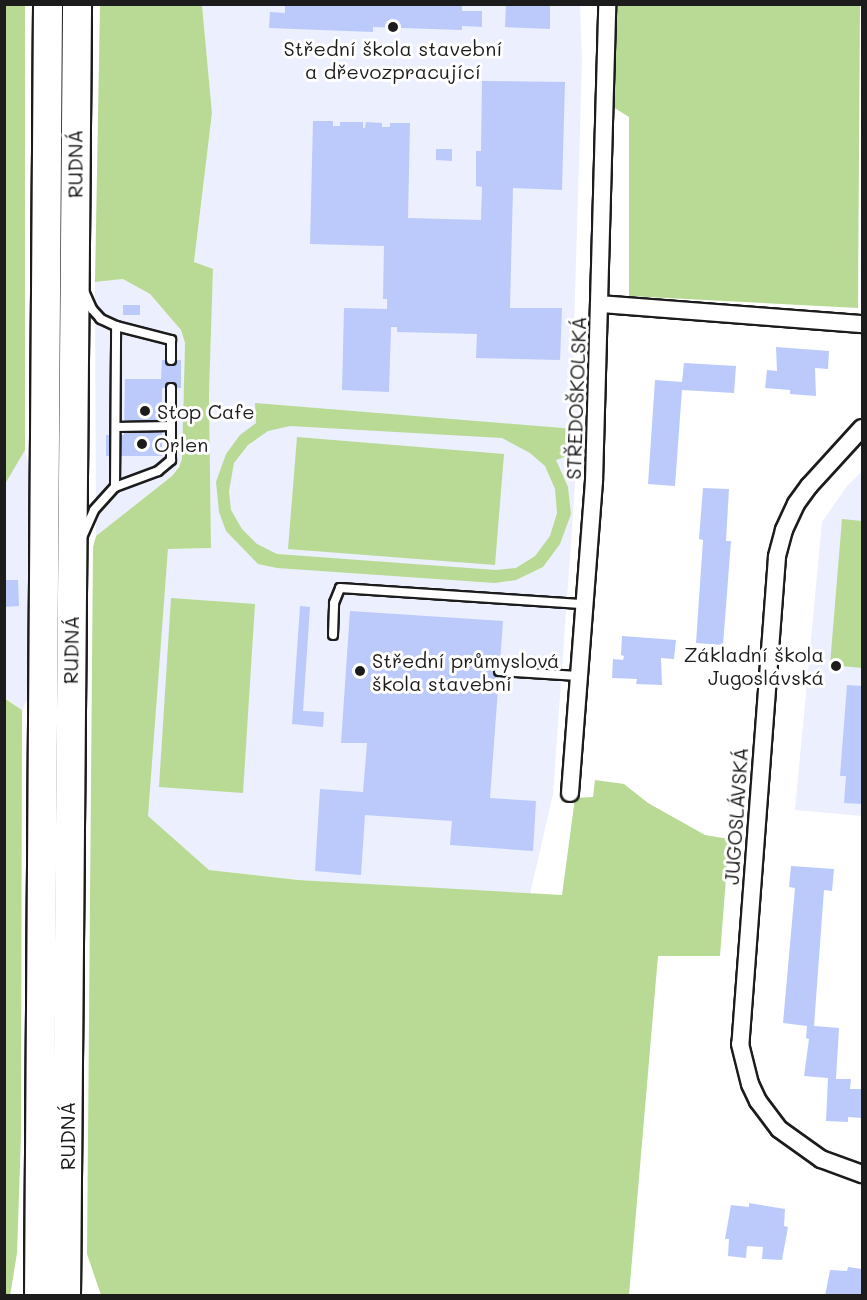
<!DOCTYPE html>
<html>
<head>
<meta charset="utf-8">
<style>
  body { margin:0 }
  #map { position:relative; width:867px; height:1300px; overflow:hidden; background:#fff; font-family:Mali,sans-serif }
  div>[style] { position:absolute }
  [style*='--x'] { left:calc(var(--x)*1px); top:calc(var(--y)*1px); width:calc(var(--w)*1px); rotate:calc(var(--a)*1deg) }
  .built>* { inset:0; background:#ebeffe }
  .green>* { inset:0; background:#b8da94 }
  .building>* { inset:0; background:#bbcafa }
  .roads { filter:drop-shadow(2px 0 #1c1c1c) drop-shadow(-2px 0 #1c1c1c) drop-shadow(0 2px #1c1c1c) drop-shadow(0 -2px #1c1c1c) }
  .service>* { height:8px; margin:-4px; padding:0 4px; transform-origin:4px; border-radius:4px; background:#fff }
  .minor>* { height:16px; margin:-8px; padding:0 8px; transform-origin:8px; border-radius:8px; background:#fff }
  .trunk>* { height:28px; margin:-14px; padding:0 14px; transform-origin:14px; border-radius:14px; background:#fff }
  .dots>* { width:16px; height:16px; translate:-50% -50%; box-sizing:border-box; border:3px solid #fff; border-radius:50% }
  span { translate:-50% -50%; white-space:nowrap; text-align:center; line-height:1.15; -webkit-text-stroke:6px #fff; paint-order:stroke }
  .poi-label { font-size:20px; color:#1c1c1c }
  .left { translate:0 -50%; text-align:left }
  .right { translate:-100% -50%; text-align:right }
  .street-label { font-size:20px; color:#1c1c1c }
  .frame { position:absolute; inset:0; border:6px solid #1c1c1c; pointer-events:none }
</style>
</head>
<body>
<div id="map">
  <div class="built">
    <i style="clip-path:polygon(202px 5px,580px 5px,582px 61px,572px 394px,580px 416px,553px 794px,530px 894px,298px 880px,209px 870px,147px 816px,168px 549px,211px 548px,209px 395px,213px 270px,194px 262px,212px 113px)"></i>
    <i style="clip-path:polygon(123px 279px,150px 294px,181px 330px,185px 343px,182px 458px,172px 476px,96px 536px,95px 282px)"></i>
    <i style="clip-path:polygon(25px 450px,38px 497px,37px 680px,22px 710px,5px 698px,4px 484px)"></i>
    <i style="clip-path:polygon(862px 471px,862px 816px,795px 810px,822px 522px,847px 486px)"></i>
  </div>
  <div class="green">
    <i style="clip-path:polygon(25px 5px,25px 450px,5px 484px,4px 5px)"></i>
    <i style="clip-path:polygon(100px 5px,202px 5px,212px 113px,194px 262px,213px 269px,209px 395px,211px 548px,168px 549px,148px 816px,209px 870px,298px 880px,562px 895px,575px 798px,593px 797px,595px 780px,624px 784px,648px 803px,705px 835px,729px 839px,720px 956px,658px 956px,629px 1295px,101px 1295px,87px 1254px,93px 547px,96px 536px,172px 476px,179px 467px,182px 458px,185px 343px,181px 330px,150px 294px,123px 279px,95px 282px)"></i>
    <i style="clip-path:polygon(615px 5px,860px 5px,858px 308px,629px 296px,629px 117px,613px 107px)"></i>
    <i style="clip-path:polygon(evenodd,255px 403px,574px 429px,573px 454px,556px 460px,568px 487px,571px 514px,560px 544px,543px 567px,516px 580px,495px 583px,277px 568px,258px 564px,226px 531px,219px 512px,216px 482px,226px 454px,240px 435px,256px 423px,255px 403px,290px 426px,502px 438px,530px 453px,545px 466px,555px 489px,557px 513px,550px 536px,535px 556px,516px 568px,496px 570px,277px 554px,257px 544px,242px 529px,231px 510px,229px 491px,234px 463px,248px 445px,268px 431px,290px 426px)"></i>
    <i style="clip-path:polygon(297px 437px,504px 454px,495px 565px,288px 549px)"></i>
    <i style="clip-path:polygon(842px 519px,862px 521px,862px 668px,830px 665px)"></i>
    <i style="clip-path:polygon(171px 598px,255px 604px,243px 793px,159px 787px)"></i>
    <i style="clip-path:polygon(4px 698px,22px 710px,21px 1136px,17px 1253px,10px 1296px,4px 1295px)"></i>
  </div>
  <div class="building">
    <i style="clip-path:polygon(285px 4px,462px 4px,462px 11px,482px 11px,482px 27px,462px 26px,462px 30px,373px 27px,373px 32px,269px 28px,270px 12px,285px 13px)"></i>
    <i style="clip-path:polygon(506px 4px,550px 4px,550px 29px,505px 27px)"></i>
    <i style="clip-path:polygon(482px 81px,565px 82px,562px 190px,513px 188px,510px 308px,562px 308px,560px 360px,476px 358px,477px 334px,397px 332px,397px 327px,391px 327px,389px 392px,342px 390px,344px 308px,387px 309px,387px 299px,383px 299px,384px 246px,310px 244px,313px 121px,333px 121px,333px 126px,340px 126px,340px 122px,363px 122px,363px 128px,365px 128px,366px 122px,382px 123px,382px 127px,390px 127px,390px 123px,410px 123px,408px 218px,481px 220px,482px 187px,476px 186px,476px 151px,481px 151px)"></i>
    <i style="clip-path:polygon(436px 149px,452px 149px,452px 161px,436px 160px)"></i>
    <i style="clip-path:polygon(123px 305px,140px 305px,140px 315px,123px 315px)"></i>
    <i style="clip-path:polygon(776px 347px,829px 351px,828px 369px,815px 368px,816px 396px,790px 394px,790px 390px,765px 388px,767px 370px,777px 371px)"></i>
    <i style="clip-path:polygon(162px 360px,181px 360px,181px 388px,162px 388px,162px 456px,106px 456px,106px 435px,124px 435px,125px 379px,161px 379px)"></i>
    <i style="clip-path:polygon(684px 363px,736px 366px,734px 393px,682px 390px,675px 486px,648px 484px,655px 380px,682px 382px)"></i>
    <i style="clip-path:polygon(703px 488px,729px 489px,726px 541px,731px 541px,723px 645px,696px 643px,703px 540px,699px 539px)"></i>
    <i style="clip-path:polygon(4px 580px,18px 580px,19px 606px,4px 607px)"></i>
    <i style="clip-path:polygon(300px 606px,310px 607px,303px 711px,324px 712px,323px 727px,292px 724px)"></i>
    <i style="clip-path:polygon(350px 611px,503px 621px,490px 798px,536px 801px,533px 851px,450px 845px,452px 821px,365px 815px,361px 875px,315px 871px,320px 789px,363px 792px,367px 743px,341px 743px)"></i>
    <i style="clip-path:polygon(622px 636px,676px 640px,674px 659px,661px 658px,662px 685px,636px 684px,637px 679px,612px 678px,613px 659px,623px 660px,624px 656px,621px 655px)"></i>
    <i style="clip-path:polygon(847px 685px,862px 686px,862px 804px,844px 803px,846px 776px,840px 776px)"></i>
    <i style="clip-path:polygon(791px 866px,834px 869px,832px 891px,824px 890px,814px 1026px,839px 1028px,836px 1079px,851px 1079px,850px 1089px,862px 1089px,862px 1118px,848px 1117px,848px 1122px,826px 1121px,828px 1078px,804px 1076px,809px 1039px,806px 1038px,807px 1026px,783px 1023px,795px 888px,789px 887px)"></i>
    <i style="clip-path:polygon(749px 1203px,785px 1209px,784px 1226px,788px 1227px,782px 1260px,762px 1259px,763px 1247px,747px 1246px,746px 1258px,728px 1256px,729px 1239px,725px 1239px,731px 1205px,749px 1207px)"></i>
    <i style="clip-path:polygon(848px 1267px,862px 1269px,862px 1296px,825px 1296px,830px 1270px,847px 1271px)"></i>
  </div>
  <div class="roads">
    <div class="service">
      <i style="--x:116;--y:326;--w:57;--a:14.3"></i>
      <i style="--x:171;--y:340;--w:20;--a:90"></i>
      <i style="--x:171;--y:426;--w:38;--a:-90"></i>
      <i style="--x:115;--y:487;--w:46;--a:-20.4"></i>
      <i style="--x:158;--y:471;--w:17;--a:-40"></i>
      <i style="--x:171;--y:460;--w:34;--a:-90"></i>
      <i style="--x:171;--y:426;--w:55;--a:179"></i>
      <i style="--x:83;--y:535;--w:27;--a:-66"></i>
      <i style="--x:94;--y:510;--w:31;--a:-48"></i>
      <i style="--x:115;--y:487;--w:161;--a:-89.6"></i>
      <i style="--x:116;--y:326;--w:17;--a:-155"></i>
      <i style="--x:101;--y:319;--w:13;--a:-132"></i>
      <i style="--x:92;--y:309;--w:20;--a:-114"></i>
      <i style="--x:333;--y:635;--w:32;--a:-88"></i>
      <i style="--x:334;--y:603;--w:16;--a:-68"></i>
      <i style="--x:340;--y:588;--w:245;--a:3.8"></i>
      <i style="--x:499;--y:671;--w:79;--a:3.6"></i>
    </div>
    <div class="minor">
      <i style="--x:600;--y:304;--w:263;--a:4.4"></i>
      <i style="--x:862;--y:428;--w:79;--a:132.4"></i>
      <i style="--x:809;--y:486;--w:22;--a:126"></i>
      <i style="--x:796;--y:504;--w:29;--a:115"></i>
      <i style="--x:784;--y:530;--w:28;--a:105"></i>
      <i style="--x:777;--y:557;--w:488;--a:94.3"></i>
      <i style="--x:740;--y:1044;--w:41;--a:76"></i>
      <i style="--x:750;--y:1084;--w:19;--a:65"></i>
      <i style="--x:758;--y:1101;--w:35;--a:53"></i>
      <i style="--x:779;--y:1129;--w:52;--a:35.5"></i>
      <i style="--x:821;--y:1159;--w:44;--a:20.1"></i>
      <i style="--x:570;--y:793;--w:313;--a:-85.6"></i>
      <i style="--x:594;--y:481;--w:477;--a:-88.4"></i>
    </div>
    <div class="trunk">
      <i style="--x:39;--y:1296;--w:1292;--a:-89.6"></i>
      <i style="--x:66;--y:1296;--w:1292;--a:-89.51"></i>
    </div>
  </div>
  <div class="dots">
    <i style="left:393px;top:27px;background:#1c1c1c"></i>
    <i style="left:145px;top:411px;background:#1c1c1c"></i>
    <i style="left:142px;top:444px;background:#1c1c1c"></i>
    <i style="left:836px;top:666px;background:#1c1c1c"></i>
    <i style="left:360px;top:671px;background:#1c1c1c"></i>
  </div>
  <div class="poi-label">
    <span style="left:393px;top:60px">Střední škola stavební<br>a dřevozpracující</span>
    <span class="left" style="left:157px;top:411px">Stop Cafe</span>
    <span class="left" style="left:154px;top:444px">Orlen</span>
    <span class="right" style="left:824px;top:666px">Základní škola<br>Jugoslávská</span>
    <span class="left" style="left:372px;top:672px">Střední průmyslová<br>škola stavební</span>
  </div>
  <div class="street-label">
    <span style="left:75px;top:164px;rotate:-90deg">RUDNÁ</span>
    <span style="left:576px;top:398px;rotate:-88deg">STŘEDOŠKOLSKÁ</span>
    <span style="left:71px;top:650px;rotate:-89deg">RUDNÁ</span>
    <span style="left:736px;top:816px;rotate:-86deg">JUGOSLÁVSKÁ</span>
    <span style="left:67px;top:1136px;rotate:-90deg">RUDNÁ</span>
  </div>
  <div class="frame"></div>
</div>
</body>
</html>
